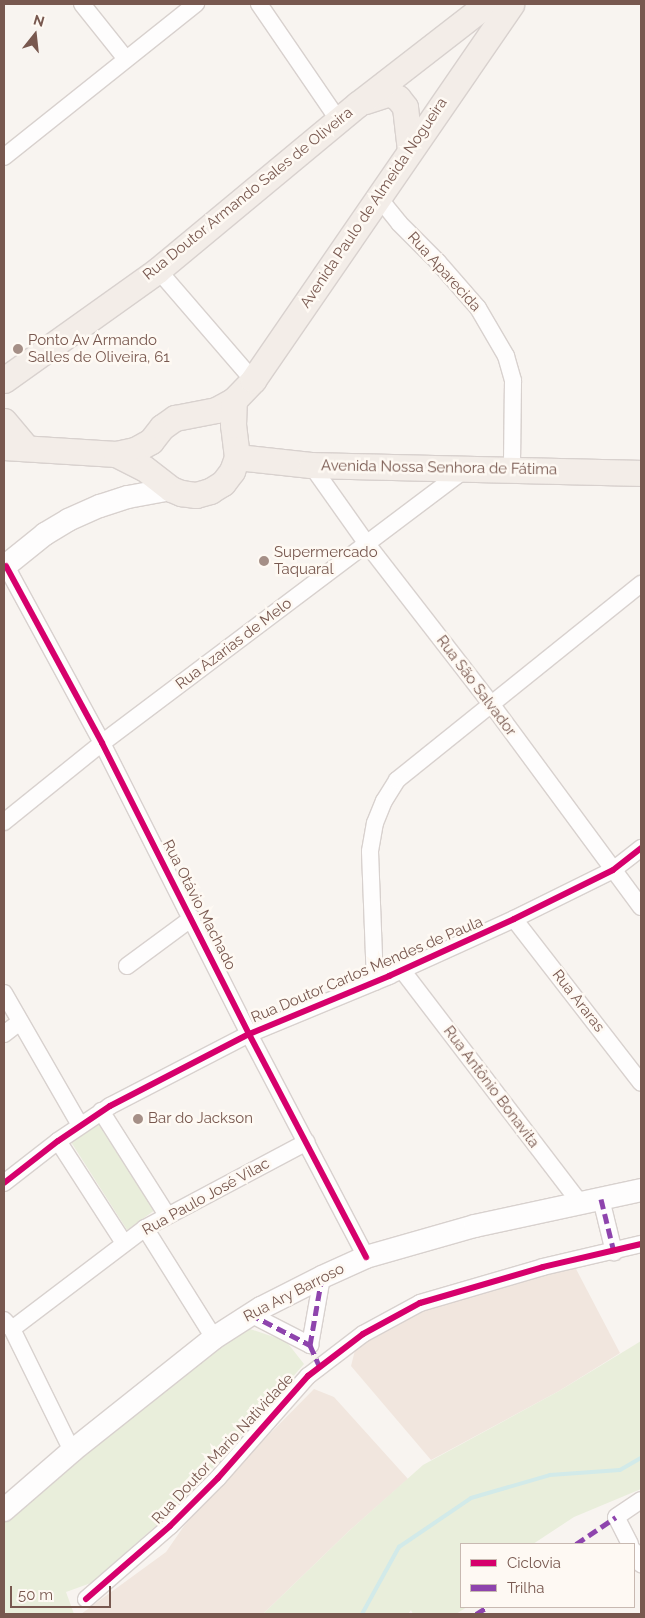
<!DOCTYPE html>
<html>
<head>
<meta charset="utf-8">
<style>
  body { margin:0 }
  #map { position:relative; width:645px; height:1618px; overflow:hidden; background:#f8f4f0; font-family:Raleway,sans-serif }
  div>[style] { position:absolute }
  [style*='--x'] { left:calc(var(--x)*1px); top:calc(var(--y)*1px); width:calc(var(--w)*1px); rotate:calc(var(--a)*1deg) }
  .residential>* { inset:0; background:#f1e6de }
  .green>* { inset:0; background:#e9eedb }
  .stream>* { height:4px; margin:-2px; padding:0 2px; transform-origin:2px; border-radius:2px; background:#d2eae9 }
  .roads { filter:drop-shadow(1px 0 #d8d1ce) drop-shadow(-1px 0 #d8d1ce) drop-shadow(0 1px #d8d1ce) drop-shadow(0 -1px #d8d1ce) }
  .minor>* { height:16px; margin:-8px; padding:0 8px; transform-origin:8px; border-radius:8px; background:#fefdfd }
  .secondary>* { height:22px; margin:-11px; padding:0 11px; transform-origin:11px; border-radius:11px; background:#fefdfd }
  .primary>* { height:25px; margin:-12.5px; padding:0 12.5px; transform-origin:12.5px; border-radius:12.5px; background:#f3ede8 }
  .quiet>* { height:5px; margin-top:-2.5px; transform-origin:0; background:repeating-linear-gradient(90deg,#8e44ad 0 10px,transparent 0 15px) }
  .cycleway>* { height:6px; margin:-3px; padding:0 3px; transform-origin:3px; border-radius:3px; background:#d6006c }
  .dots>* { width:14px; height:14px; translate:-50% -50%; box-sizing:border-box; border:2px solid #fef9f3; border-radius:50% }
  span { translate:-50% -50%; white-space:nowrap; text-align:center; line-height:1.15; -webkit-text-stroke:5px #fef9f3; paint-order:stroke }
  .street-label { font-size:15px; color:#78584f }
  .poi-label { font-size:15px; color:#78584f }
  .left { translate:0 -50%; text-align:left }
  .frame { position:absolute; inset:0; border:5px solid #78584f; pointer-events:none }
  .legend { position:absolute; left:460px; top:1543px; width:175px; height:65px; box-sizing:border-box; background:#fef9f3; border:1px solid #c8b9b1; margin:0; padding:6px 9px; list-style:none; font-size:15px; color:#78584f }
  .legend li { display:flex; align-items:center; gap:10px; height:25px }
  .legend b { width:25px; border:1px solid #c8b9b1 }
  .north { position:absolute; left:10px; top:10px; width:50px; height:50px; -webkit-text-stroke:4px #fef9f3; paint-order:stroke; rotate:16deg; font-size:14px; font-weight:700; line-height:20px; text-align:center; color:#78584f }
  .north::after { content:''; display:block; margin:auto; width:18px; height:22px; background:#78584f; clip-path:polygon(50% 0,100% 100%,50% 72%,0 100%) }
  .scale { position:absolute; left:10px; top:1586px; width:101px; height:22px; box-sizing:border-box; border:2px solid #78584f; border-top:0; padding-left:6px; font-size:15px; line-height:18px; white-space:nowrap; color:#78584f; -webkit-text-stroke:4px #fef9f3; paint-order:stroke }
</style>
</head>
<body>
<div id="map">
  <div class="residential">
    <i style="clip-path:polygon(575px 1267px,620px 1353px,559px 1391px,431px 1460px,351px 1366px,356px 1346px,382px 1327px,444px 1302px)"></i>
    <i style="clip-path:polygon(314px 1389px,334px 1397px,408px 1479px,349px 1531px,263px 1614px,81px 1614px,166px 1552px,184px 1526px,235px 1469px)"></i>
  </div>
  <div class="green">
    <i style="clip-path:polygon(98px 1123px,155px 1210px,127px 1230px,71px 1142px)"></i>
    <i style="clip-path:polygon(247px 1328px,286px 1341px,304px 1364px,185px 1500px,91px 1583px,66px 1592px,74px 1614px,4px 1614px,4px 1522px,157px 1393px)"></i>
    <i style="clip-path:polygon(641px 1341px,641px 1489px,574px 1517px,533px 1544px,461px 1544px,461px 1607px,467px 1607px,456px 1614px,413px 1614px,411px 1610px,408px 1614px,263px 1614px,349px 1531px,423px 1465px,559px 1391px)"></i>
  </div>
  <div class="stream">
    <i style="--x:362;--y:1614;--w:77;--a:-61.1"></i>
    <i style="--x:399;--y:1547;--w:87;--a:-34.2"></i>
    <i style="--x:471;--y:1498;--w:82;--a:-16.2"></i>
    <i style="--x:550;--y:1475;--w:70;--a:-4.1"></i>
    <i style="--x:620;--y:1470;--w:24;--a:-30"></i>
  </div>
  <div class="roads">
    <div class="minor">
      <i style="--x:82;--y:4;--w:70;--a:51.3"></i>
      <i style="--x:259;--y:4;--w:142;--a:55.6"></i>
      <i style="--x:4;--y:157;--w:246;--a:-38.6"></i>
      <i style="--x:379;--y:198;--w:32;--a:51"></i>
      <i style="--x:399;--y:223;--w:55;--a:45"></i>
      <i style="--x:438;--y:262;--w:61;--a:49"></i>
      <i style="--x:478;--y:308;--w:56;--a:59.7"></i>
      <i style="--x:506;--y:356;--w:26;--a:74"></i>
      <i style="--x:513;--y:381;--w:88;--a:90.7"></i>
      <i style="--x:158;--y:270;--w:145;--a:49.2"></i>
      <i style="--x:311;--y:465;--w:97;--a:54.7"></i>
      <i style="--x:367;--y:544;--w:204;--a:52.2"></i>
      <i style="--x:492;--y:705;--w:251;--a:53.6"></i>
      <i style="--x:6;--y:566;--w:201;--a:61.5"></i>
      <i style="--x:102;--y:743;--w:326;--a:63.2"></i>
      <i style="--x:249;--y:1034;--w:252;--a:62.3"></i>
      <i style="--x:4;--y:822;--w:126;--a:-38.9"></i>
      <i style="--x:102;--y:743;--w:456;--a:-37"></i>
      <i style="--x:514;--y:919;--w:207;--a:52.2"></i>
      <i style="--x:127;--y:966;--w:81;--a:-36.4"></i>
      <i style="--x:402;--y:970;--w:293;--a:52.6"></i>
      <i style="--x:375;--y:982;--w:131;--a:-92.2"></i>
      <i style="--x:370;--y:851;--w:28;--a:-80"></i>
      <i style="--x:375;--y:823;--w:24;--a:-68"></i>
      <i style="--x:384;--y:801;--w:25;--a:-58"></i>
      <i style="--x:397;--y:780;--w:313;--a:-38.8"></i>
      <i style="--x:4;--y:993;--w:152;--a:60.1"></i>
      <i style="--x:4;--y:1034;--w:20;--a:-37"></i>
      <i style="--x:101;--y:1111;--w:123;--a:57.6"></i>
      <i style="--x:58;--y:1141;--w:121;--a:57.1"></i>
      <i style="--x:4;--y:1183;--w:68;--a:-37.9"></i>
      <i style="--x:58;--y:1141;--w:63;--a:-33.9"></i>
      <i style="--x:110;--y:1106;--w:157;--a:-27.4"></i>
      <i style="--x:249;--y:1034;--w:152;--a:-22.5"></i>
      <i style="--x:389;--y:976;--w:137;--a:-24.5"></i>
      <i style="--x:514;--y:919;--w:110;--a:-26.3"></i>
      <i style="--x:613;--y:870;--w:36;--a:-38"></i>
      <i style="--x:601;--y:1199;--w:55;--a:76.2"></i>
      <i style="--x:145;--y:1228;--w:130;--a:57.9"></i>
      <i style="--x:250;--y:1314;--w:68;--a:27.3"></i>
      <i style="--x:310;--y:1345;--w:69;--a:-80"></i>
      <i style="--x:4;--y:1320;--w:12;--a:48"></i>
      <i style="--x:12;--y:1329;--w:136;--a:63.8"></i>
      <i style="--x:12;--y:1329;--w:167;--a:-37.2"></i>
      <i style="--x:145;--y:1228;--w:183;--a:-28"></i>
      <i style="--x:630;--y:1544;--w:30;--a:-117"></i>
      <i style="--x:616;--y:1517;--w:30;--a:-34"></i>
      <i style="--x:634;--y:1551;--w:15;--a:62"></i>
      <i style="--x:86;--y:1599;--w:111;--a:-41"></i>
      <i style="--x:170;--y:1526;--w:68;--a:-45"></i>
      <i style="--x:218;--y:1478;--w:136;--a:-48.6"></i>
      <i style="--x:308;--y:1376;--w:69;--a:-37.4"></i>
      <i style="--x:363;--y:1334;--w:65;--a:-28.5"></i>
      <i style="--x:420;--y:1303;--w:128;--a:-16.3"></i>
      <i style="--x:543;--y:1267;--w:101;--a:-13.2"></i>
    </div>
    <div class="secondary">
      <i style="--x:4;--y:567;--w:53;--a:-38.8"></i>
      <i style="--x:45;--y:534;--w:27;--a:-31"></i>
      <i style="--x:68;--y:520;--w:35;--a:-24"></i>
      <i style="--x:100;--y:506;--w:29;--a:-18"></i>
      <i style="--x:128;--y:497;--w:44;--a:-10.5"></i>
      <i style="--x:4;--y:1510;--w:90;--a:-40.9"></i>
      <i style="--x:72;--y:1451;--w:181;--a:-38.5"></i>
      <i style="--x:214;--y:1338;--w:56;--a:-32.6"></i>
      <i style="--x:261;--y:1308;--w:68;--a:-26.9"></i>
      <i style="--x:322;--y:1277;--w:48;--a:-24.4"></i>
      <i style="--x:366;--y:1257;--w:113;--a:-15.9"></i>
      <i style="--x:475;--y:1226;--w:170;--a:-12.2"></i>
    </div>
    <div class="primary">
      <i style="--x:365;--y:101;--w:25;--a:-18"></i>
      <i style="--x:389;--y:93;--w:10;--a:29"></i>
      <i style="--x:398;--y:98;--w:11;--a:52"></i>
      <i style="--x:405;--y:107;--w:43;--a:83.4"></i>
      <i style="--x:4;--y:380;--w:189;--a:-35.5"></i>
      <i style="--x:158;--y:270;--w:260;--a:-39.7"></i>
      <i style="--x:358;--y:104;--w:163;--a:-37.8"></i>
      <i style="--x:4;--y:421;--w:35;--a:50"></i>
      <i style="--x:4;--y:447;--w:112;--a:3.6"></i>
      <i style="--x:116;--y:454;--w:19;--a:-12"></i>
      <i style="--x:135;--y:450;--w:18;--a:-29"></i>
      <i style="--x:151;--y:441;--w:18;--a:-52"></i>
      <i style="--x:162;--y:427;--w:16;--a:-35"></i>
      <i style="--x:175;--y:418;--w:42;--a:-11"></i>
      <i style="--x:216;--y:410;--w:21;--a:-29"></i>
      <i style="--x:234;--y:400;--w:28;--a:-46"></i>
      <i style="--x:253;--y:380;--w:456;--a:-55.5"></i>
      <i style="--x:116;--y:454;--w:31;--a:27"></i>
      <i style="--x:144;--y:468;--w:34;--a:38"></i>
      <i style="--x:171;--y:489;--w:11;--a:22"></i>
      <i style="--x:181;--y:493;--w:15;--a:8"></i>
      <i style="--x:196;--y:495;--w:15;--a:-16"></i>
      <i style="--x:210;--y:491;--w:15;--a:-32"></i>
      <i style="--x:223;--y:483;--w:15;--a:-53"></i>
      <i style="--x:232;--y:471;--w:15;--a:-70"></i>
      <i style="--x:237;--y:457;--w:32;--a:-97"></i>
      <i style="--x:233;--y:425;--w:25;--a:-88"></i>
      <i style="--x:237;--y:457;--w:74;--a:6.2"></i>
      <i style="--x:311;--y:465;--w:330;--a:1.4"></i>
    </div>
  </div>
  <div class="quiet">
    <i style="--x:601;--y:1199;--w:55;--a:76.2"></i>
    <i style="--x:250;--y:1314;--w:68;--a:27.3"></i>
    <i style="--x:310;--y:1345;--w:69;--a:-80"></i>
    <i style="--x:310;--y:1345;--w:24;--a:66"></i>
    <i style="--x:576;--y:1544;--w:48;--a:-34"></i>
    <i style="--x:476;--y:1614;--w:13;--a:-32"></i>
  </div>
  <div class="cycleway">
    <i style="--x:6;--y:566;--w:201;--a:61.5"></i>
    <i style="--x:102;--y:743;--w:326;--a:63.2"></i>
    <i style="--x:249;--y:1034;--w:252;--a:62.3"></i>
    <i style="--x:4;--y:1183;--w:68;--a:-37.9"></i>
    <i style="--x:58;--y:1141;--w:63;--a:-33.9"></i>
    <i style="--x:110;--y:1106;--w:157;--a:-27.4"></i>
    <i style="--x:249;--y:1034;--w:152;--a:-22.5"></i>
    <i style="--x:389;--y:976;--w:137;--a:-24.5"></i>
    <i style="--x:514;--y:919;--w:110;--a:-26.3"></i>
    <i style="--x:613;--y:870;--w:36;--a:-38"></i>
    <i style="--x:86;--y:1599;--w:111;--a:-41"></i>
    <i style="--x:170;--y:1526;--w:68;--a:-45"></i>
    <i style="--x:218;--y:1478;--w:136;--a:-48.6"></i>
    <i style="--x:308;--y:1376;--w:69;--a:-37.4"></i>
    <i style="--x:363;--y:1334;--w:65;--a:-28.5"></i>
    <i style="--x:420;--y:1303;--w:128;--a:-16.3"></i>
    <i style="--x:543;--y:1267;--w:101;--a:-13.2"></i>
  </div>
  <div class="dots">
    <i style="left:18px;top:349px;background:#a58f87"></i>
    <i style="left:264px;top:561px;background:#a58f87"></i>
    <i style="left:138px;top:1119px;background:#a58f87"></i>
  </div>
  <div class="street-label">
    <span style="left:248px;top:194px;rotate:-39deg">Rua Doutor Armando Sales de Oliveira</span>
    <span style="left:374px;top:203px;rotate:-56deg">Avenida Paulo de Almeida Nogueira</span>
    <span style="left:444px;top:272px;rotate:48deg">Rua Aparecida</span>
    <span style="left:439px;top:468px;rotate:1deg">Avenida Nossa Senhora de Fátima</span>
    <span style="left:234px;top:644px;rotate:-37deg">Rua Azarias de Melo</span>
    <span style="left:476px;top:686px;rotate:53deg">Rua São Salvador</span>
    <span style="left:199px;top:905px;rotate:63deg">Rua Otávio Machado</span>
    <span style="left:367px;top:970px;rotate:-23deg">Rua Doutor Carlos Mendes de Paula</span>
    <span style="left:578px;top:1001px;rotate:52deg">Rua Araras</span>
    <span style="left:491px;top:1087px;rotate:53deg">Rua Antônio Bonavita</span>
    <span style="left:206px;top:1197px;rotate:-29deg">Rua Paulo José Vilac</span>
    <span style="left:294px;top:1293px;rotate:-27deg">Rua Ary Barroso</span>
    <span style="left:223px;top:1449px;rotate:-47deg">Rua Doutor Mario Natividade</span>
  </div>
  <div class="poi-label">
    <span class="left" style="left:28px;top:349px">Ponto Av Armando<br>Salles de Oliveira, 61</span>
    <span class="left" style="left:274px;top:561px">Supermercado<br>Taquaral</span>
    <span class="left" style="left:148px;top:1119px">Bar do Jackson</span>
  </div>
  <div class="frame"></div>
  <ul class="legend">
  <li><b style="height:6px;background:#d6006c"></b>Ciclovia</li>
  <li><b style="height:6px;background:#8e44ad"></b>Trilha</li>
  </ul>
  <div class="north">N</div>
  <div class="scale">50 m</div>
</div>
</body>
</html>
